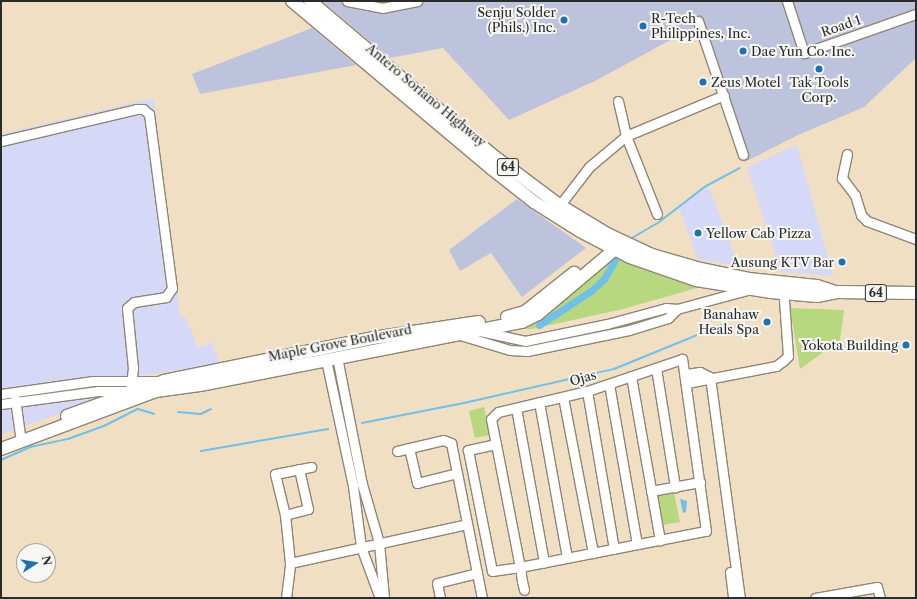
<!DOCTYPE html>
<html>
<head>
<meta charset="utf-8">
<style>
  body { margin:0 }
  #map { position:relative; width:917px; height:599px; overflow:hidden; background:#f0dfc2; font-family:"Libre Caslon Text",serif }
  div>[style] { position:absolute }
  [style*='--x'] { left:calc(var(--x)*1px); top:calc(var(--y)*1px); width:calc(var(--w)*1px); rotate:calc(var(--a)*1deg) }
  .built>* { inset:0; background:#d6d8f8 }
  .industrial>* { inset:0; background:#bec3dd }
  .green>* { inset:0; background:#b8d880 }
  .water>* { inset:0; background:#6fc0ea }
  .stream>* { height:2px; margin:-1px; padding:0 1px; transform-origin:1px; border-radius:1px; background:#6fc0ea }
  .canal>* { height:7px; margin:-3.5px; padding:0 3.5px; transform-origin:3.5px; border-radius:3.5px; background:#6fc0ea }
  .roads { filter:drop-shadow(1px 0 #8e8576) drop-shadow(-1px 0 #8e8576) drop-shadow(0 1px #8e8576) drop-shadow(0 -1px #8e8576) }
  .minor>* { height:9px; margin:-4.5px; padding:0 4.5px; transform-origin:4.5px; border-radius:4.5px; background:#fff }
  .major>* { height:12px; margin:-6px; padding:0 6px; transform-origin:6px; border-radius:6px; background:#fff }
  .dots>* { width:11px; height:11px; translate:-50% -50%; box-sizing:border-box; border:2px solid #f6f6f2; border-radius:50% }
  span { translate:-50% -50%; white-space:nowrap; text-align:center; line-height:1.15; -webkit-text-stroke:4px #f6f6f2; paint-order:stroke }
  .shield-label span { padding:1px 3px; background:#f6f6f2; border:1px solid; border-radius:3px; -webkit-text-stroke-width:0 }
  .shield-label { font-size:12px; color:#2b2b2b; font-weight:700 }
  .poi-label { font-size:13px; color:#2b2b2b }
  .right { translate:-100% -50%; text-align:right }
  .left { translate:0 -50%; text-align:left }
  .street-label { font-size:13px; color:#2b2b2b }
  .frame { position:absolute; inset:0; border:2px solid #2b2b2b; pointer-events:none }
  .north { position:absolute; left:16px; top:543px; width:40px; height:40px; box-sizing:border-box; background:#f6f6f2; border:1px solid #a5a5a2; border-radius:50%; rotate:78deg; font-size:11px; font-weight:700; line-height:16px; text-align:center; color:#2b2b2b }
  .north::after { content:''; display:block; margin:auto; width:14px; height:18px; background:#1f6fb2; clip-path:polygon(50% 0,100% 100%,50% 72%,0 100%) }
</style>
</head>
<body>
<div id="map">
  <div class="built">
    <i style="clip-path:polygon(154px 98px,180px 316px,186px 318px,198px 347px,213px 343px,219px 364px,137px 376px,71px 409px,1px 435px,1px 134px)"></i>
    <i style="clip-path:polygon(797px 145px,833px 276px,781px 272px,747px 167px)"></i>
    <i style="clip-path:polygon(709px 187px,739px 266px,698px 259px,679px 208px)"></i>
  </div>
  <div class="industrial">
    <i style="clip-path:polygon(322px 1px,916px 1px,916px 58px,864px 107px,796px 136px,745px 162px,700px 24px,595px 81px,509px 120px,443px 48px,390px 58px)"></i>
    <i style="clip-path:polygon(312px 28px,356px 65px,200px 94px,192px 74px)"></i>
    <i style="clip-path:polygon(517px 199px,586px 248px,522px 297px,491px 253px,460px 271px,449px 250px)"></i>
  </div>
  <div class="green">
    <i style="clip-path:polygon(613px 258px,697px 288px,623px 309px,532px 329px,517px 329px)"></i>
    <i style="clip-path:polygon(790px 308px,844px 310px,840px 340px,800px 369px)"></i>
    <i style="clip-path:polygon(484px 407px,490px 435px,475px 438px,469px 411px)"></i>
    <i style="clip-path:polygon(674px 493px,680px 522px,662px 525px,657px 496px)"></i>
  </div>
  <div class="water">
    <i style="clip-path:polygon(680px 499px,687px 501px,686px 512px,683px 513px)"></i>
  </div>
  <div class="stream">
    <i style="--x:630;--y:239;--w:34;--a:-30"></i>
    <i style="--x:659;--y:222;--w:59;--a:-37.5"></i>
    <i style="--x:706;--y:186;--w:38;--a:-28"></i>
    <i style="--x:178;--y:412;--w:23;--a:5"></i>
    <i style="--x:201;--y:414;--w:11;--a:-27"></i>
    <i style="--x:362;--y:423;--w:104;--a:-11.1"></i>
    <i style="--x:464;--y:403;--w:154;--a:-12.8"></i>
    <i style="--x:614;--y:369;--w:122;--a:-22.2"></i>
    <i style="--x:201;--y:451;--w:129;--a:-9.8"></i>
    <i style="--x:1;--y:460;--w:32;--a:-24"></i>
    <i style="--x:30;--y:447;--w:39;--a:-12"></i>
    <i style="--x:68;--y:439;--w:38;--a:-20"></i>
    <i style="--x:104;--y:426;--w:38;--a:-27"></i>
    <i style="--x:138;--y:409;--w:17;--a:17"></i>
  </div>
  <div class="canal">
    <i style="--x:539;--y:325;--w:62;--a:-33.2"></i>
    <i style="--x:591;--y:291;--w:18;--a:-43"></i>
    <i style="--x:604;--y:279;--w:24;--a:-60"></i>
  </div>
  <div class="roads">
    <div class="minor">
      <i style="--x:347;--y:1;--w:36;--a:11"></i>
      <i style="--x:382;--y:8;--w:36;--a:-11"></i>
      <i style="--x:787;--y:1;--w:55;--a:71.9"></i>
      <i style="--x:804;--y:53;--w:119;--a:-19.2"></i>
      <i style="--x:698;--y:21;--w:141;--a:71.4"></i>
      <i style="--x:618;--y:101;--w:36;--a:77"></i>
      <i style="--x:626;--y:136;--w:84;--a:68.3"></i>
      <i style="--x:1;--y:141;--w:139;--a:-13.3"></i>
      <i style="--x:136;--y:109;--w:7;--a:0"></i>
      <i style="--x:143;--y:109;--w:8;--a:40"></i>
      <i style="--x:149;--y:114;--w:176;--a:82.5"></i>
      <i style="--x:172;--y:288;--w:11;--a:124"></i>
      <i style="--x:166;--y:297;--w:32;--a:171"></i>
      <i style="--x:134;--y:302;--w:9;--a:139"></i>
      <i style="--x:127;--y:308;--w:60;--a:84.3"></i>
      <i style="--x:133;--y:368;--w:23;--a:97"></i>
      <i style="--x:847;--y:154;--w:25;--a:102"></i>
      <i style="--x:842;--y:178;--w:21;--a:53"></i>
      <i style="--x:855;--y:195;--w:21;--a:73"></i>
      <i style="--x:861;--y:215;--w:8;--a:45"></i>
      <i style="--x:867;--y:221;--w:52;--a:20.2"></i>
      <i style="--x:556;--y:210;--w:54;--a:-52.5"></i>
      <i style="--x:589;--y:167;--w:48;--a:-40"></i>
      <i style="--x:626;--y:136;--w:106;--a:-22.7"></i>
      <i style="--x:480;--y:331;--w:46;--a:12.5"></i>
      <i style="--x:525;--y:341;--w:84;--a:-11.7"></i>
      <i style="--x:607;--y:324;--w:61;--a:-15.2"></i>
      <i style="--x:666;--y:308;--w:11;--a:5"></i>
      <i style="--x:677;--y:309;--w:73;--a:-15.2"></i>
      <i style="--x:460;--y:335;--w:52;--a:16.7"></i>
      <i style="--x:510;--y:350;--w:17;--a:3"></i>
      <i style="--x:527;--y:351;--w:104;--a:-11.6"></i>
      <i style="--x:629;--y:330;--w:41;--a:-17.1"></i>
      <i style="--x:668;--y:318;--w:13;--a:-45"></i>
      <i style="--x:337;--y:357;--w:129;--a:78.9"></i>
      <i style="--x:362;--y:484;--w:61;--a:73.9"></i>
      <i style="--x:379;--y:543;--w:55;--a:84.8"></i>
      <i style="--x:326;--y:360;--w:129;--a:77.9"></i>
      <i style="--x:353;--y:486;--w:62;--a:82.5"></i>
      <i style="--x:361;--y:547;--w:54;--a:69.6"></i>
      <i style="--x:656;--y:368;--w:121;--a:80.9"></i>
      <i style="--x:686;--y:374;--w:14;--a:-8"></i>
      <i style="--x:700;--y:372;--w:11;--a:27"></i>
      <i style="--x:710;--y:377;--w:223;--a:82.3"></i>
      <i style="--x:631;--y:376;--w:167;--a:80"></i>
      <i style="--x:687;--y:383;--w:91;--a:-10.8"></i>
      <i style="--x:776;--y:366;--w:9;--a:-36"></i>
      <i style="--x:783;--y:361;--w:7;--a:-45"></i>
      <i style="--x:788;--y:356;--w:69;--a:-94.1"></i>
      <i style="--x:609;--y:384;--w:162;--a:80.1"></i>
      <i style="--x:587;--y:391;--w:160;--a:80.3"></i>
      <i style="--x:1;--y:394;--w:93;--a:-8"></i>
      <i style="--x:93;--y:381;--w:65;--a:0"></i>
      <i style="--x:563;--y:397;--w:159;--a:79.1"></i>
      <i style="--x:15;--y:399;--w:36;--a:82"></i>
      <i style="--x:539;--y:402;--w:158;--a:79.8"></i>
      <i style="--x:1;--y:404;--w:98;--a:-7.6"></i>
      <i style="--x:98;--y:391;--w:33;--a:0"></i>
      <i style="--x:516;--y:408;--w:157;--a:79.7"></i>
      <i style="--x:496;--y:444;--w:29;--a:168"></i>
      <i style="--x:468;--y:450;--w:123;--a:78.8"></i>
      <i style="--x:492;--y:571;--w:28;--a:-8"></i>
      <i style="--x:520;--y:567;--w:189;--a:-11"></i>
      <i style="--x:706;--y:531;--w:174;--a:-97.9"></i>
      <i style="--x:682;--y:359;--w:100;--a:161.4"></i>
      <i style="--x:587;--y:391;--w:91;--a:166.7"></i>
      <i style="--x:498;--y:412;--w:10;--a:135"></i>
      <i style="--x:491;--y:419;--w:25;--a:79"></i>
      <i style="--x:496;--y:444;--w:125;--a:79"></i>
      <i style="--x:520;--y:567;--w:14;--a:82"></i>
      <i style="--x:522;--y:581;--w:9;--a:77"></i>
      <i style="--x:409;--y:448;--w:36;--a:77"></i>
      <i style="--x:417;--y:483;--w:41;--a:-14"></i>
      <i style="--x:397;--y:451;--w:47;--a:-13.4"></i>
      <i style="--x:443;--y:440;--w:9;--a:21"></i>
      <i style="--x:451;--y:443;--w:158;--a:78.7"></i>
      <i style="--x:651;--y:491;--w:50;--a:-10.4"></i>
      <i style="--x:285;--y:515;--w:24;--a:-15"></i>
      <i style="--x:308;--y:509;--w:41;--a:-102.7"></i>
      <i style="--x:290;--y:563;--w:181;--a:-12.4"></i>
      <i style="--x:730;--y:572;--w:26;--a:83"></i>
      <i style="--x:286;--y:598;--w:35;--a:-83"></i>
      <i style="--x:290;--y:563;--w:48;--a:-95.9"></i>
      <i style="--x:285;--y:515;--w:42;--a:-103.7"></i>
      <i style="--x:275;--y:474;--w:37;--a:-11"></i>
      <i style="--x:440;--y:598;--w:15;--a:-101"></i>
      <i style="--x:437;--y:583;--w:41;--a:-14"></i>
      <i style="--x:815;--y:598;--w:63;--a:-10.1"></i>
      <i style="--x:877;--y:587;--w:11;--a:75"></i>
    </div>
    <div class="major">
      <i style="--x:292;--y:1;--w:260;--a:40"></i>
      <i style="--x:491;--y:168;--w:55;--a:38.3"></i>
      <i style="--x:534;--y:202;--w:54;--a:32.2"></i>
      <i style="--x:580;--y:231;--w:56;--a:27.5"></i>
      <i style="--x:630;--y:257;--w:70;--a:19.2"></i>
      <i style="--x:696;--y:280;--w:76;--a:9.1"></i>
      <i style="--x:771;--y:292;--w:46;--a:5"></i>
      <i style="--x:817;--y:296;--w:20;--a:-11"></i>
      <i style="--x:837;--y:292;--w:79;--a:0.7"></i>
      <i style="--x:310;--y:1;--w:237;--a:40.2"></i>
      <i style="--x:491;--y:154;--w:85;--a:36.9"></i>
      <i style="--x:559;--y:205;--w:56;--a:31.1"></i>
      <i style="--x:607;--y:234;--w:50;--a:25"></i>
      <i style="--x:652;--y:255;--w:47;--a:16.1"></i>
      <i style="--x:697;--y:268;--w:53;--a:11.9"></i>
      <i style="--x:749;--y:279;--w:68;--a:5.9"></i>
      <i style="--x:817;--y:286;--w:20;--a:18"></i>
      <i style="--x:507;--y:317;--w:19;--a:-16"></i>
      <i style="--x:525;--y:312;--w:63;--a:-38.5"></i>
      <i style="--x:67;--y:416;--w:103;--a:-19.8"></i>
      <i style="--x:164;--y:381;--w:213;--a:-11.6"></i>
      <i style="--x:373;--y:338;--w:107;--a:-8.6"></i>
      <i style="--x:1;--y:449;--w:165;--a:-20.5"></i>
      <i style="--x:156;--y:391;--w:44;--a:-7.8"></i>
      <i style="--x:200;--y:385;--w:328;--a:-11.1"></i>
      <i style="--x:522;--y:322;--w:18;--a:-27"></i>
      <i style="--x:538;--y:314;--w:99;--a:-40.1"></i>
      <i style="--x:614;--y:250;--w:11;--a:-63"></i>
    </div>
  </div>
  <div class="dots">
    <i style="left:564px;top:20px;background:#1f6fb2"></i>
    <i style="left:643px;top:26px;background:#1f6fb2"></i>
    <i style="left:743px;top:51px;background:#1f6fb2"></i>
    <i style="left:819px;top:69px;background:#1f6fb2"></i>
    <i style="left:703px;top:82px;background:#1f6fb2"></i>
    <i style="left:698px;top:233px;background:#1f6fb2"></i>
    <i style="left:842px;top:262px;background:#1f6fb2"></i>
    <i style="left:767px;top:322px;background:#1f6fb2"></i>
    <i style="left:906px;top:345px;background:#1f6fb2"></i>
  </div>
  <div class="shield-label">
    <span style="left:508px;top:167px">64</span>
    <span style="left:876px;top:293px">64</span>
  </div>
  <div class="poi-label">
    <span class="right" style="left:556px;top:20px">Senju Solder<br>(Phils.) Inc.</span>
    <span class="left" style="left:651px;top:26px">R-Tech<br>Philippines, Inc.</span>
    <span class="left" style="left:751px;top:51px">Dae Yun Co. Inc.</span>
    <span class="left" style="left:711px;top:82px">Zeus Motel</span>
    <span style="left:819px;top:90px">Tak Tools<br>Corp.</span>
    <span class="left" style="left:706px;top:233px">Yellow Cab Pizza</span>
    <span class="right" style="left:834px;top:262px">Ausung KTV Bar</span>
    <span class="right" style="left:759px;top:322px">Banahaw<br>Heals Spa</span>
    <span class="right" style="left:898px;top:345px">Yokota Building</span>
  </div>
  <div class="street-label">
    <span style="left:841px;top:26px;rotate:-19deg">Road 1</span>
    <span style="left:426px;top:95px;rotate:40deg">Antero Soriano Highway</span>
    <span style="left:340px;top:343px;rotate:-11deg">Maple Grove Boulevard</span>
    <span style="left:583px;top:378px;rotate:-16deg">Ojas</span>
  </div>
  <div class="frame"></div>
  <div class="north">N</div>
</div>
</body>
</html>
